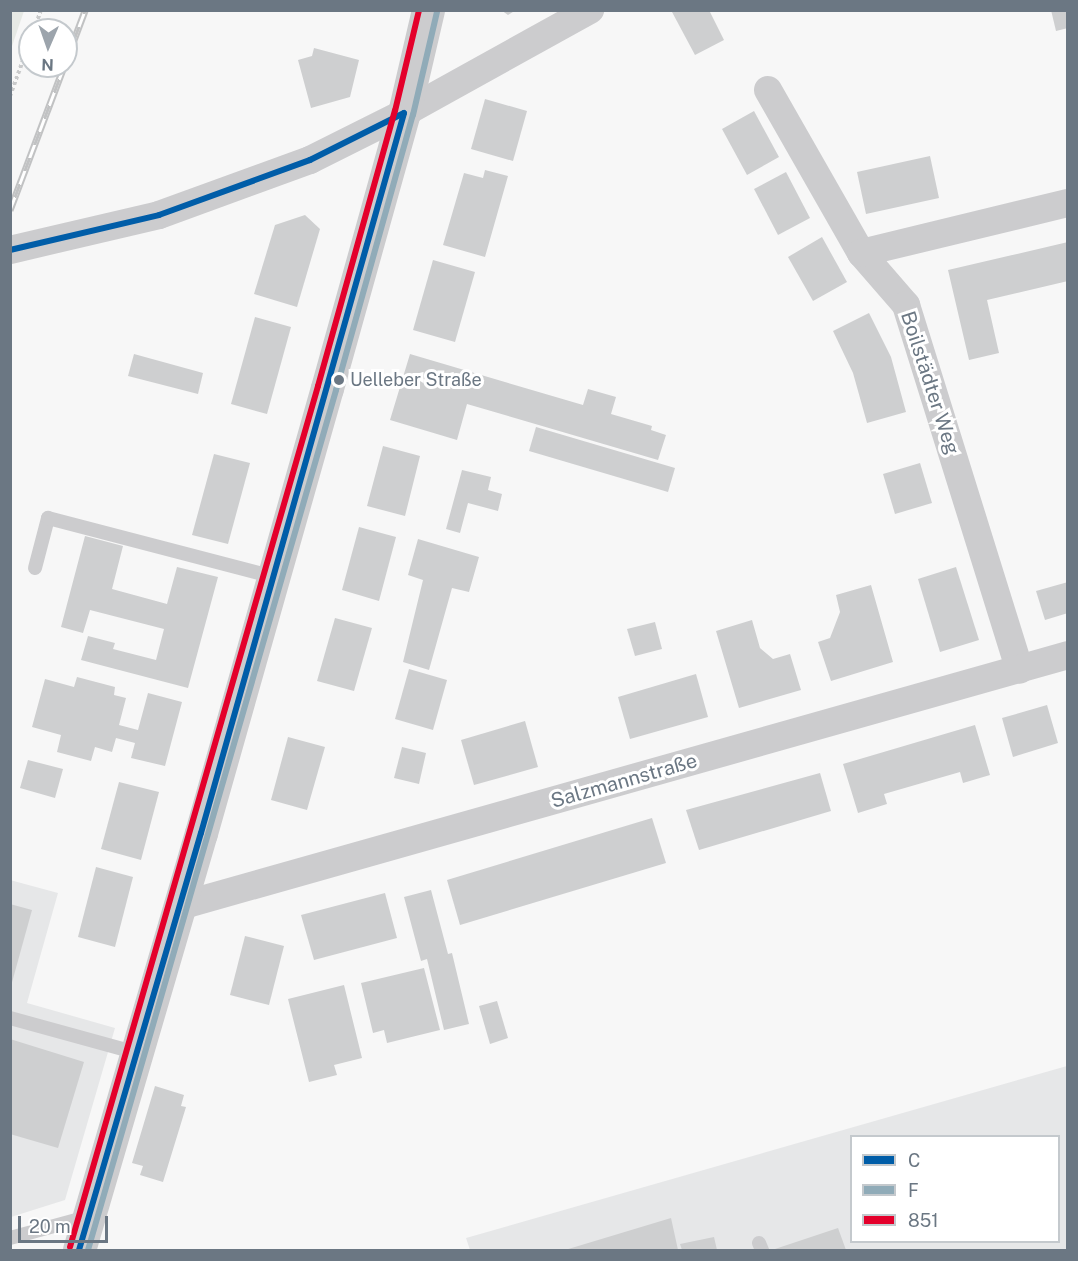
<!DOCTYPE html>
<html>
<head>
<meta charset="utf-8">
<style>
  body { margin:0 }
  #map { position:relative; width:1078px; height:1261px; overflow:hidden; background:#f7f7f7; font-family:"Public Sans",sans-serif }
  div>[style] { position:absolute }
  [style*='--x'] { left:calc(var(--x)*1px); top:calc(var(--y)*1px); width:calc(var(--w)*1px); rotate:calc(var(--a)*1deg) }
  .built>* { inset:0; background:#e6e7e8 }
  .green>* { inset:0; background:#e6e9e5 }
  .building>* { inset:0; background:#cecfd0 }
  .path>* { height:4px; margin-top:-2px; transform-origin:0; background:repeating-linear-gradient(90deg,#c9cacb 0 3px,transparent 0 6px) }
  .service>* { height:14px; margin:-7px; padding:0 7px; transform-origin:7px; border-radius:7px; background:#ccccce }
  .minor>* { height:28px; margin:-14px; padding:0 14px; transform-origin:14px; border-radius:14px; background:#ccccce }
  .tertiary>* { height:33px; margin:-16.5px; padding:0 16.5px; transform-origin:16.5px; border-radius:16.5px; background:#ccccce }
  .rail>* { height:7px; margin-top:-3.5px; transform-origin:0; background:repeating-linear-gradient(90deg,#fff 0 14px,#c1c2c3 0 28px); box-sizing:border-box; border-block:2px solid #c1c2c3 }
  .bus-1>* { height:6px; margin:-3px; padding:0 3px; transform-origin:3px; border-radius:3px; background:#005da8 }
  .bus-2>* { height:6px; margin:-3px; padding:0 3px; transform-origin:3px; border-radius:3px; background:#90abb8 }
  .bus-3>* { height:6px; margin:-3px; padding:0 3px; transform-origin:3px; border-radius:3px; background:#e4002b }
  .dots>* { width:16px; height:16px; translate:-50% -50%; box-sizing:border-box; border:3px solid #fff; border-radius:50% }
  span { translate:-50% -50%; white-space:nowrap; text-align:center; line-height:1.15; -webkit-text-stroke:6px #fff; paint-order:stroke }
  .bus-label { font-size:18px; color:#6b7783 }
  .left { translate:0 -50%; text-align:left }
  .street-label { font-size:20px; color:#6b7783 }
  .frame { position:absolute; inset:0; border:12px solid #6b7783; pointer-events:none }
  .legend { position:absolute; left:850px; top:1135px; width:210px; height:108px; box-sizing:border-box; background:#fff; border:2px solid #c4c9cd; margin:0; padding:8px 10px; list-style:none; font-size:18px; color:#6b7783 }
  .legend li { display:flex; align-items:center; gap:12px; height:30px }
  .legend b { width:30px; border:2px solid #c4c9cd }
  .north { position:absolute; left:18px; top:18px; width:60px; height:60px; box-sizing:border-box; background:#fff; border:2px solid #c4c9cd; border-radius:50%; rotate:182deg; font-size:16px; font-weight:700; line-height:24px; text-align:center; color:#6b7783 }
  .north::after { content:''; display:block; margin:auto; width:21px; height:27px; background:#9ca4ac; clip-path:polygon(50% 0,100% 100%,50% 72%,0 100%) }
  .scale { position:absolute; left:18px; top:1216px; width:90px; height:27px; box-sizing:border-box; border:3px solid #6b7783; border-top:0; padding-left:8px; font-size:18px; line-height:21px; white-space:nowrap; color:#6b7783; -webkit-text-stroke:4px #fff; paint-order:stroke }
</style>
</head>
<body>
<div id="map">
  <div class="built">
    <i style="clip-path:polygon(10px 880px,58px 893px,27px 1003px,115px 1028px,65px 1200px,11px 1217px)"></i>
    <i style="clip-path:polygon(evenodd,1067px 1066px,1067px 1250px,470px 1250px,466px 1238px,1067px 1066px,852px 1136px,1058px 1136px,1058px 1242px,852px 1242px,852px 1136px)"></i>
  </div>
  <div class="green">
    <i style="clip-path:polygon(11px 10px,24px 11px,11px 49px,10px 11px)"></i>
  </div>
  <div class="building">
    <i style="clip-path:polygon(501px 10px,516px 10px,508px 15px)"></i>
    <i style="clip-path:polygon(675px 10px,709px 10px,724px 40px,695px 55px,672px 12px)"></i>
    <i style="clip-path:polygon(1051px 10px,1068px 10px,1068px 28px,1056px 31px)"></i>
    <i style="clip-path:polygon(314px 48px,359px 60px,350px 97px,311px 108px,298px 60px,312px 56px)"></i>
    <i style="clip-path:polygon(485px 99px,527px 111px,513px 161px,471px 149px)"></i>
    <i style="clip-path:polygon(754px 111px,779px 157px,747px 175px,722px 129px)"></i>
    <i style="clip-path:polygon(930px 156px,939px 198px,866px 214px,857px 172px)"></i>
    <i style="clip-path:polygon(485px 170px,508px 176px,485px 257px,443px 245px,464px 173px,483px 178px)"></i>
    <i style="clip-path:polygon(786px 172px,810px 218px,778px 235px,754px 189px)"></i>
    <i style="clip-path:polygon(305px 215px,320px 229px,297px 307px,254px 294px,275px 225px)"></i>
    <i style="clip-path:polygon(822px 237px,847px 282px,813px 301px,788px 257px)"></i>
    <i style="clip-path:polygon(1068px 242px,1068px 281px,987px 300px,999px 353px,969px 360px,948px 270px)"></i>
    <i style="clip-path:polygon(433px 260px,475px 272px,455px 342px,413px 330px)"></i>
    <i style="clip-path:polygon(869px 313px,891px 357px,906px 412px,867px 423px,853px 373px,833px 331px)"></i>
    <i style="clip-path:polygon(255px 317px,291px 327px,267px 414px,231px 404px)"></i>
    <i style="clip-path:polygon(134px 354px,203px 373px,198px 394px,128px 376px)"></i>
    <i style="clip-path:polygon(410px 354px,583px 405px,588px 389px,616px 397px,611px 414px,652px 426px,651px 430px,666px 435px,658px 460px,467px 404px,457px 440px,390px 420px)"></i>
    <i style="clip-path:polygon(536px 427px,675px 468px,668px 492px,529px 451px)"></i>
    <i style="clip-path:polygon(383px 446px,420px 456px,405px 516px,367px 506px)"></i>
    <i style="clip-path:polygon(214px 454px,250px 463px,228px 544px,192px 535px)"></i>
    <i style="clip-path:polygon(920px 463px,932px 503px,895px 514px,883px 474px)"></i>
    <i style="clip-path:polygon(462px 470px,491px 477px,488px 490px,502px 494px,498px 511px,468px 503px,460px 533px,446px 529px)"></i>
    <i style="clip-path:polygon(359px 527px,396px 537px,379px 601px,342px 590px)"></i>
    <i style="clip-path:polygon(85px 536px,123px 546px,112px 589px,167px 604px,177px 567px,218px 577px,188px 688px,81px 660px,88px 636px,115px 643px,113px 649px,156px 660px,164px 629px,90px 610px,83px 633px,61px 627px)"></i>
    <i style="clip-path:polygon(418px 539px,479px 557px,469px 592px,452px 588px,429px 670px,403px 662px,423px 580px,408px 575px)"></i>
    <i style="clip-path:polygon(956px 567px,979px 640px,940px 652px,918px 579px)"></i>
    <i style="clip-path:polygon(1068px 582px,1068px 613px,1045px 620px,1036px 591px)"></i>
    <i style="clip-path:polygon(871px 585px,893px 662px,831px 681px,818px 642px,830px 638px,840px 612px,836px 595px)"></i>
    <i style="clip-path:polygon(335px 618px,372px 628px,354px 691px,317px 681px)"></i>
    <i style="clip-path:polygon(752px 620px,760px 648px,773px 659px,790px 654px,801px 690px,739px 708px,716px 631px)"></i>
    <i style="clip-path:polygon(655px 622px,662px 649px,635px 656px,627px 629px)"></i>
    <i style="clip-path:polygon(409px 669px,447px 680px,433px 730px,395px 719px)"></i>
    <i style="clip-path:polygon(696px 674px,708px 717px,630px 739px,618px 697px)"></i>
    <i style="clip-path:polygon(77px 677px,115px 687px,114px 695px,126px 698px,119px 725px,138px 730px,148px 693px,182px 702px,165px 766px,131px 758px,135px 743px,116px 738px,112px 752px,95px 747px,91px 761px,57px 752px,61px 735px,32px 727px,45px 679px,74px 687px)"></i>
    <i style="clip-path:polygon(1047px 705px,1058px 743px,1013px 757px,1002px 718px)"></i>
    <i style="clip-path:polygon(525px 721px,538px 767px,474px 785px,461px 740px)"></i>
    <i style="clip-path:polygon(975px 725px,990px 775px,963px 783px,960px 772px,884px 794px,887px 804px,858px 813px,843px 764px)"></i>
    <i style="clip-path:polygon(288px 737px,325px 747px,307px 810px,271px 800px)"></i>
    <i style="clip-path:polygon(402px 747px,426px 753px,419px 784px,394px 778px)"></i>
    <i style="clip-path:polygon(28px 760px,63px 769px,55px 798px,20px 788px)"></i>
    <i style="clip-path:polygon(820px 773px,831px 811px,699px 850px,686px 810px)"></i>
    <i style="clip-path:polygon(119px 782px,159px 792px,141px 860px,101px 849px)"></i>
    <i style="clip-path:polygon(652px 818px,666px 863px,460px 925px,447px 880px)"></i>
    <i style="clip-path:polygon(96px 867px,133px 877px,115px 947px,78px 937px)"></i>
    <i style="clip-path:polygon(431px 890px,448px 954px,452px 953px,469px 1024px,444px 1030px,427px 959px,421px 961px,404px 897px)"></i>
    <i style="clip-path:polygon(385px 893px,397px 938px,314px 960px,301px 915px)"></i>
    <i style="clip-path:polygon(10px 904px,32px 910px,11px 986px,10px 986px)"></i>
    <i style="clip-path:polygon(245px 936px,284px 946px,269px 1005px,230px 995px)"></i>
    <i style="clip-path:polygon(424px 968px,440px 1030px,387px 1043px,384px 1030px,373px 1033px,361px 983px)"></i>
    <i style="clip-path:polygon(344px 985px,362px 1058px,334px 1065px,337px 1075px,309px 1082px,288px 999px)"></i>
    <i style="clip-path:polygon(497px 1001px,508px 1038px,490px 1044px,479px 1006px)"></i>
    <i style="clip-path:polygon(10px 1039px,84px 1062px,58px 1148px,10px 1134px)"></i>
    <i style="clip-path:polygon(155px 1086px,184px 1095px,181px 1106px,186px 1107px,163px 1182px,140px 1175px,143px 1166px,132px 1163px)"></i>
    <i style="clip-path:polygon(671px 1218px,678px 1250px,565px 1250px)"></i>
    <i style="clip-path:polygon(838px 1228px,846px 1250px,772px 1250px)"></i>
    <i style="clip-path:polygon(714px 1237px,717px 1250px,682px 1250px,680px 1244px)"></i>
  </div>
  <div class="path">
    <i style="--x:34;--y:30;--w:21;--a:-71"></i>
    <i style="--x:10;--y:96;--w:59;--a:-70"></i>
  </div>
  <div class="service">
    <i style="--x:35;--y:568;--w:52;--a:-75.4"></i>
    <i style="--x:48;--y:518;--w:234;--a:14.6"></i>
    <i style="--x:10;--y:1018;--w:132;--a:15.4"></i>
    <i style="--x:10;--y:1238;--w:80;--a:-15.3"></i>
    <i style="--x:759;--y:1243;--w:8;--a:67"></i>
  </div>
  <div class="minor">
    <i style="--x:768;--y:90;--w:188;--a:60.3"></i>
    <i style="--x:861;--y:253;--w:69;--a:49.1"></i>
    <i style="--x:906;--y:305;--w:382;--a:72.7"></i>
    <i style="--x:10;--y:250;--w:153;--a:-13.2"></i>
    <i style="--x:159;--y:215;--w:161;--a:-20"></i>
    <i style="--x:310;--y:160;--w:105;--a:-26.6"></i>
    <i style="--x:404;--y:113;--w:213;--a:-29"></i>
    <i style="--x:861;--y:253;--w:213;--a:-13.6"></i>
    <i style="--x:180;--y:906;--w:923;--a:-15.78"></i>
  </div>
  <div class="tertiary">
    <i style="--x:79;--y:1250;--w:434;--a:-73.7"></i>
    <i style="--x:201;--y:833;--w:462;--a:-74.2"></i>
    <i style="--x:327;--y:388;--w:286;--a:-74.4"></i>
    <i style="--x:404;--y:113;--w:106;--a:-76.9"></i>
  </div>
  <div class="rail">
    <i style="--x:10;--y:210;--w:214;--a:-69.4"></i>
  </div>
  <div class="bus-1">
    <i style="--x:10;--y:250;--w:153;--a:-13.2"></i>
    <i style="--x:159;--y:215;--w:161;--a:-20"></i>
    <i style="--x:310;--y:160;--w:105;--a:-26.6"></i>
    <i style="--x:79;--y:1250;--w:434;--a:-73.7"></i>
    <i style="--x:201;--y:833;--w:748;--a:-74.25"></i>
  </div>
  <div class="bus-2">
    <i style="--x:88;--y:1250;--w:895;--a:-73.91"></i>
    <i style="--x:336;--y:390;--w:286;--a:-74.4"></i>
    <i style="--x:413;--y:115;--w:106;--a:-76.9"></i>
  </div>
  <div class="bus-3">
    <i style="--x:70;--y:1247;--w:896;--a:-73.93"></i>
    <i style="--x:318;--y:386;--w:286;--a:-74.4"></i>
    <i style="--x:395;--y:111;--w:104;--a:-76.6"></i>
  </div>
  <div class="dots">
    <i style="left:339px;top:380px;background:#6b7783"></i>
  </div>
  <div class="bus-label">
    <span class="left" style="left:350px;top:380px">Uelleber Straße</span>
  </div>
  <div class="street-label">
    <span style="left:930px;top:383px;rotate:72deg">Boilstädter Weg</span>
    <span style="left:624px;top:781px;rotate:-16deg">Salzmannstraße</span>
  </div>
  <div class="frame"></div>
  <ul class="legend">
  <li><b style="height:8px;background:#005da8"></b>C</li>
  <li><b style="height:8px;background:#90abb8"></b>F</li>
  <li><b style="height:8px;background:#e4002b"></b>851</li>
  </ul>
  <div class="north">N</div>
  <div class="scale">20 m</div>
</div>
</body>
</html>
